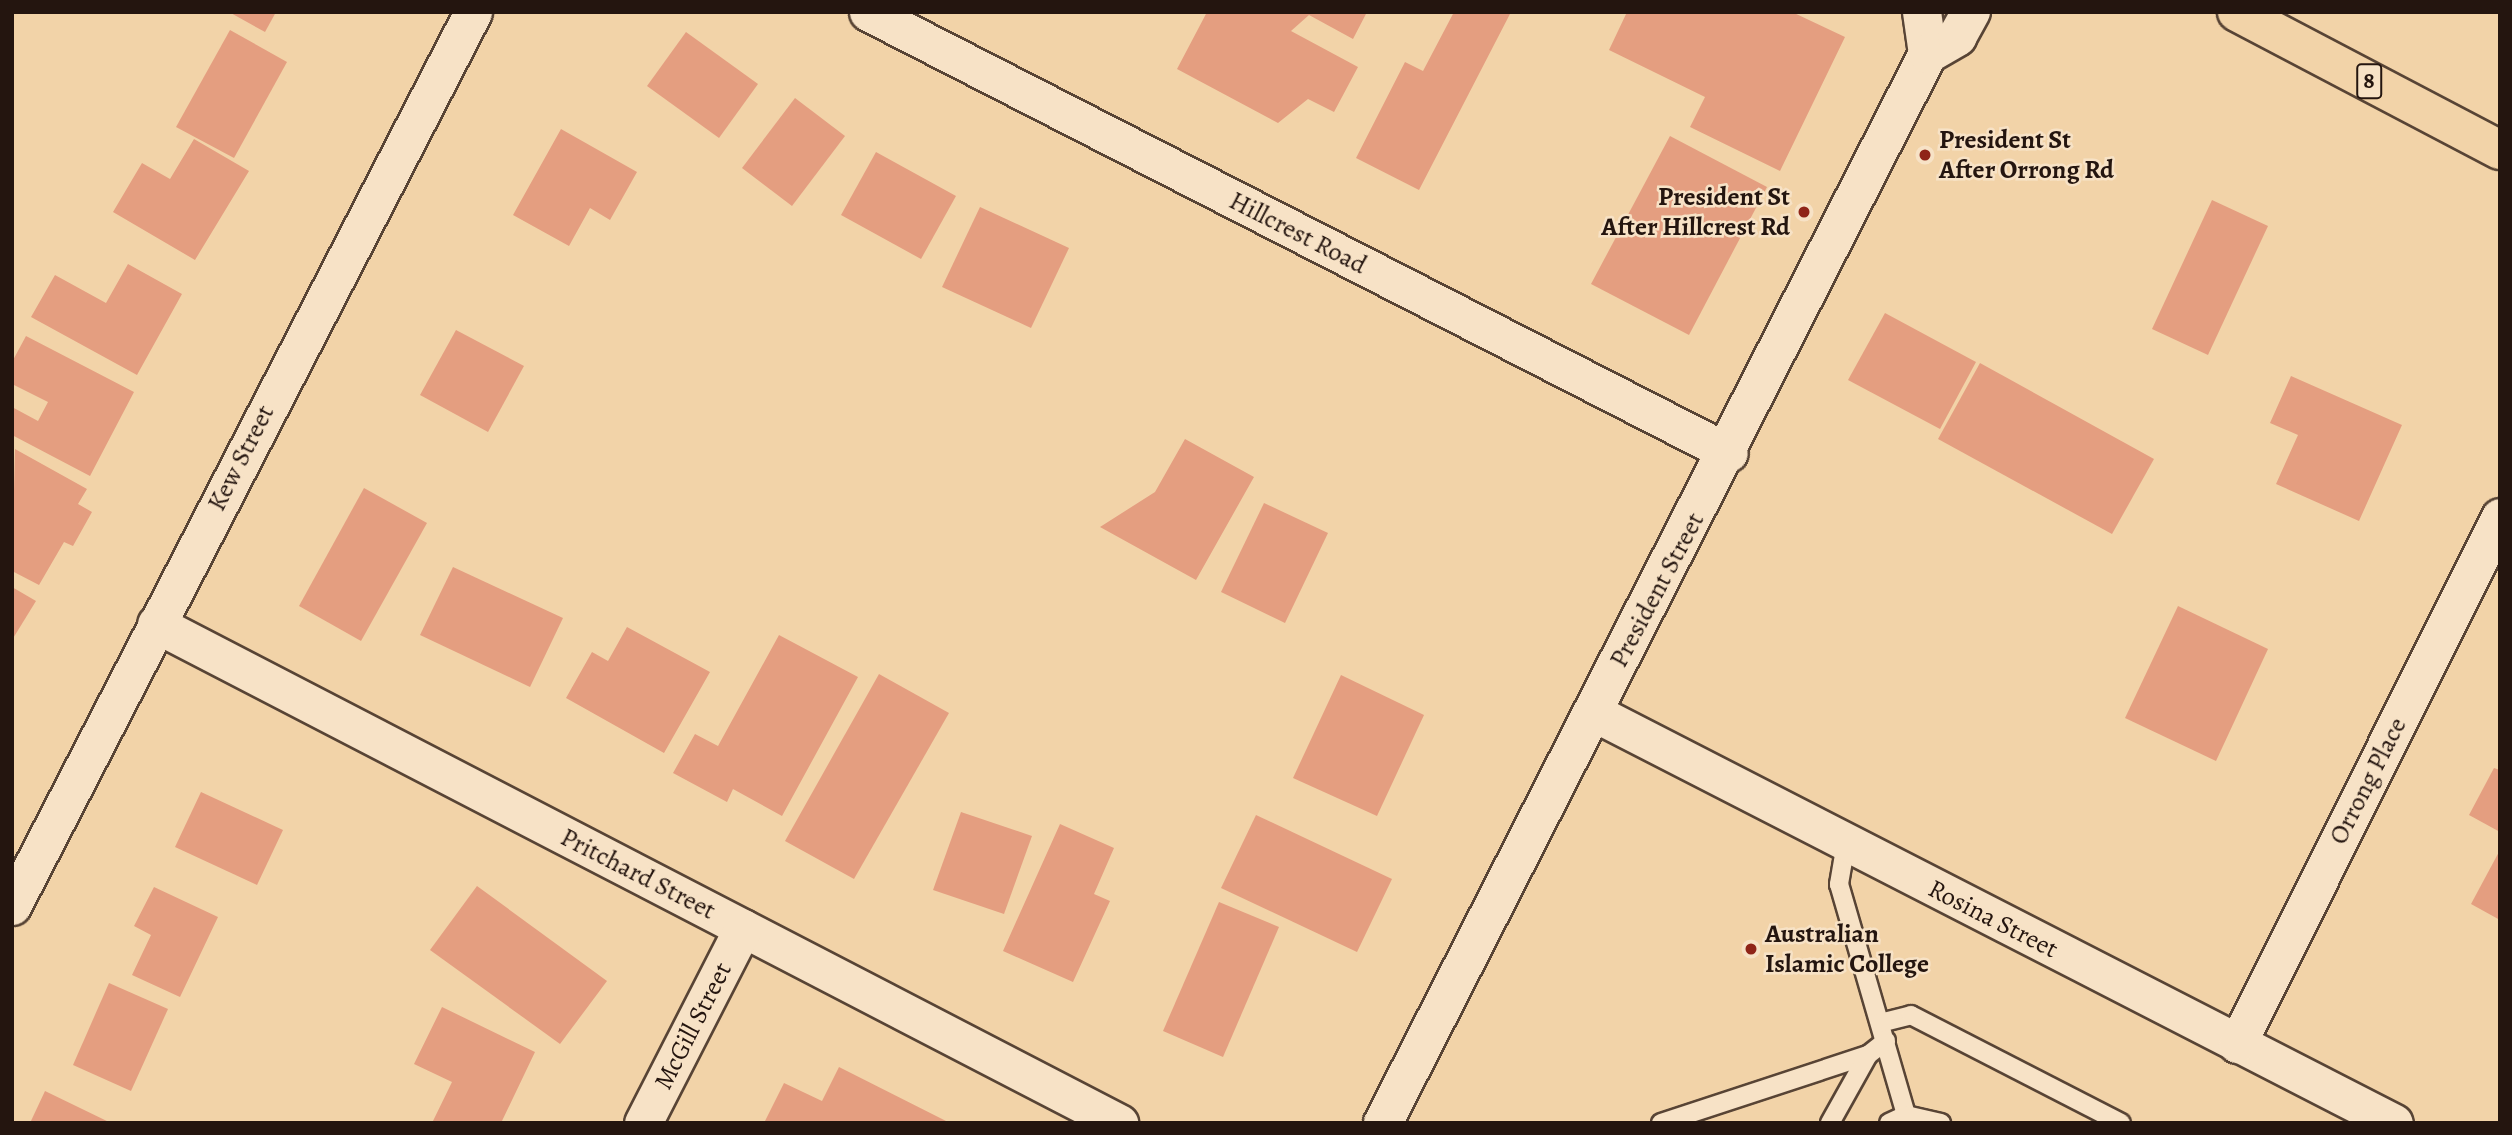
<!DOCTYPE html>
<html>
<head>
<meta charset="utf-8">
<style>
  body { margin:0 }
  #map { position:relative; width:2512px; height:1135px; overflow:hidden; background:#f2d3a8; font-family:Alegreya,serif }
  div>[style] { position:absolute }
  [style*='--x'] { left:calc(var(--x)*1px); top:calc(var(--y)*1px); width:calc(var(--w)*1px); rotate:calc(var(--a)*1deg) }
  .building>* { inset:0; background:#e49e80 }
  .roads { filter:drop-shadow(2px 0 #584435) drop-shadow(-2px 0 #584435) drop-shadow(0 2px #584435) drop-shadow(0 -2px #584435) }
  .lane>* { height:18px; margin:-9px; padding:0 9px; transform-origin:9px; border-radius:9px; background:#f7e2c6 }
  .street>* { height:37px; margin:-18.5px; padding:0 18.5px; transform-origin:18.5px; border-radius:18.5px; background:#f7e2c6 }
  .secondary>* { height:38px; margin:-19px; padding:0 19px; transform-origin:19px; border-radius:19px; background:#f7e2c6 }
  .highway>* { height:38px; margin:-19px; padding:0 19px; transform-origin:19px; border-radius:19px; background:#f2d3a8 }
  .dots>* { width:19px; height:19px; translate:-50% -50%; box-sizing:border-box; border:4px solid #f7e2c6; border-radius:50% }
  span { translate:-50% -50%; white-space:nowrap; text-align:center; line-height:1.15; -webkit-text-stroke:5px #f7e2c6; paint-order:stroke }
  .shield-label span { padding:2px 5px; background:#f7e2c6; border:2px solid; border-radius:5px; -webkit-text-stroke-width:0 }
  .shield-label { font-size:24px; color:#24150f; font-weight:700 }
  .poi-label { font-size:26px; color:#24150f; font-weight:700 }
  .left { translate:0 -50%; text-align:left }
  .right { translate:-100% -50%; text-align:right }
  .street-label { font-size:26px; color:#24150f }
  .frame { position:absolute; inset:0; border:14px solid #24150f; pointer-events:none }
</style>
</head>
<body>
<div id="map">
  <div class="building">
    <i style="clip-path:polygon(229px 12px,276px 12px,265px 32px)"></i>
    <i style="clip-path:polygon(1207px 12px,1367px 12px,1353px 39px,1309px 15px,1291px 31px,1358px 67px,1334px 112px,1308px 99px,1278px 123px,1177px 69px)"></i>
    <i style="clip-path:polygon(1454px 12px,1511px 12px,1419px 190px,1356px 158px,1405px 62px,1423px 71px)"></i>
    <i style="clip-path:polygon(1627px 12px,1792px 12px,1845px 37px,1780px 171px,1690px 127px,1705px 97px,1609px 50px)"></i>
    <i style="clip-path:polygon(230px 30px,287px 62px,234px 158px,176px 127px)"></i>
    <i style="clip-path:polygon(686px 32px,758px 84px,719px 138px,647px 86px)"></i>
    <i style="clip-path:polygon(795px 98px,845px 136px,792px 206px,742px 168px)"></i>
    <i style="clip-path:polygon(561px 129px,637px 172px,610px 220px,590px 208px,569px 246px,513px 215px)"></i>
    <i style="clip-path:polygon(1670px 136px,1767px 187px,1689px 335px,1591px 284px)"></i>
    <i style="clip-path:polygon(194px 139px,249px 171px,195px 260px,113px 212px,142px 163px,170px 179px)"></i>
    <i style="clip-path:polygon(876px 152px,956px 196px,921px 259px,841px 215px)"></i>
    <i style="clip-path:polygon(2212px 200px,2268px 226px,2208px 355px,2152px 329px)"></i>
    <i style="clip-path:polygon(980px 207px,1069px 248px,1031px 328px,942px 287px)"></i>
    <i style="clip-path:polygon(128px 264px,182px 294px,137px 375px,31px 317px,55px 275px,106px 303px)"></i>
    <i style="clip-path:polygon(1885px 313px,1976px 362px,1940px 429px,1848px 380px)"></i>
    <i style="clip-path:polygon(456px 330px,524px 366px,488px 432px,420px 395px)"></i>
    <i style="clip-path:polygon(26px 336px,134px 392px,90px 476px,12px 435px,12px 407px,38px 421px,48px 402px,12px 384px,12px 362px)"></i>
    <i style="clip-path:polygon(1980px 363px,2154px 459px,2112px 534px,1938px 439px)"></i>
    <i style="clip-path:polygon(2291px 376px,2402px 425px,2359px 521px,2276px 484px,2298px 435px,2270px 423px)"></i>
    <i style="clip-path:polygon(1185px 439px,1254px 477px,1196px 580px,1100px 527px,1155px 492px)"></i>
    <i style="clip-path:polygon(15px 449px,87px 489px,78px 504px,92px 512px,73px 546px,64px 542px,39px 585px,12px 571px)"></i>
    <i style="clip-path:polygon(364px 488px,427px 523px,361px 641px,299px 606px)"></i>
    <i style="clip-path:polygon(1264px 503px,1328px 533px,1285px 623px,1221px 592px)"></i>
    <i style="clip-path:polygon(453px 567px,563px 618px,530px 687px,420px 635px)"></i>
    <i style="clip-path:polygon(12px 587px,36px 601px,12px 640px)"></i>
    <i style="clip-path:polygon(2178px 606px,2268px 649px,2216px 761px,2125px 718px)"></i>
    <i style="clip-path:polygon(627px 627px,710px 672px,664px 753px,566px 698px,592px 652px,608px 661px)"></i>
    <i style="clip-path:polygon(779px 635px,858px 677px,782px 816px,733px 789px,727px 802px,673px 773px,695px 734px,718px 746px)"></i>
    <i style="clip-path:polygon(879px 674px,949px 713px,854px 879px,785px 841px)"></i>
    <i style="clip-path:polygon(1341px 675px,1424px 715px,1377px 816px,1293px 778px)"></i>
    <i style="clip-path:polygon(2494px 768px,2500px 770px,2500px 832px,2469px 815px)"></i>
    <i style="clip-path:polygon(201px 792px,283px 830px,257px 885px,175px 847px)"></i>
    <i style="clip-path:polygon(961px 812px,1032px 836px,1004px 914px,933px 890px)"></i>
    <i style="clip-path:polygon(1256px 815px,1392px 879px,1357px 952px,1221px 888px)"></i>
    <i style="clip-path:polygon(1060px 824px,1114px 848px,1094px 894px,1110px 901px,1073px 982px,1003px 951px)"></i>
    <i style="clip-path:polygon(2500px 850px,2500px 920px,2471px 904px)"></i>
    <i style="clip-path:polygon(477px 886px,607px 981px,560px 1044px,430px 950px)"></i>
    <i style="clip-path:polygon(154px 887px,218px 917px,180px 997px,132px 975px,151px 935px,134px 926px)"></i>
    <i style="clip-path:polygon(1219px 902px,1279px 927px,1223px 1057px,1163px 1031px)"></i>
    <i style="clip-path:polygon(109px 983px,168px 1009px,131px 1091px,73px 1065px)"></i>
    <i style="clip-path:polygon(442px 1007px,535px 1052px,501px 1123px,432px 1123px,452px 1082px,414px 1064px)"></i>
    <i style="clip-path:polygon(839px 1067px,950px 1123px,764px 1123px,784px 1083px,822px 1101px)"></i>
    <i style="clip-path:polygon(45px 1091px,111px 1123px,30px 1123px)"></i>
  </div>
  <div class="roads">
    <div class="lane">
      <i style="--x:1846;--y:843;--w:42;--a:99.7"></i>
      <i style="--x:1839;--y:884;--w:241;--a:73.8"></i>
      <i style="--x:1880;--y:1023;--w:32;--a:-14"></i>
      <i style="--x:1911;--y:1015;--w:236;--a:27.2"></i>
      <i style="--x:1661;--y:1123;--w:218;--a:-18.2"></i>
      <i style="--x:1868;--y:1055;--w:23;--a:-38"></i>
      <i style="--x:1830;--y:1123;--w:78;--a:-60.8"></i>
      <i style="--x:1889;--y:1123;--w:19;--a:-25"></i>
      <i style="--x:1906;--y:1115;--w:36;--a:13"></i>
    </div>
    <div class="street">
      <i style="--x:868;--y:12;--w:967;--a:27.12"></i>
      <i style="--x:156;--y:624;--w:1085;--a:27.39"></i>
      <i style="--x:1593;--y:712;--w:900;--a:27.16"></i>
      <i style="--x:12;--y:906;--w:1006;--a:-62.72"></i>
      <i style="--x:2237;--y:1044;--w:589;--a:-63.48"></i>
      <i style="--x:643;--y:1123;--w:219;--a:-62.9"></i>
    </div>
    <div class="secondary">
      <i style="--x:1922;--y:12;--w:42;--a:81.9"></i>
      <i style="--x:1383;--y:1123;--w:1200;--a:-62.99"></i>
      <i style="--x:1928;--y:54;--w:34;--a:-30"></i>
      <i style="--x:1957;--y:37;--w:29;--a:-61"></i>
    </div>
    <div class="highway">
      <i style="--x:2237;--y:12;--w:297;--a:27.7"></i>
    </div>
  </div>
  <div class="dots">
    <i style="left:1925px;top:155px;background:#8f2418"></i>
    <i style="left:1804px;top:212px;background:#8f2418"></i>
    <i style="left:1751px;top:949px;background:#8f2418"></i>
  </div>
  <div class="shield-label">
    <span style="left:2369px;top:81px">8</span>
  </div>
  <div class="poi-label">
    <span class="left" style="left:1939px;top:155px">President St<br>After Orrong Rd</span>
    <span class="right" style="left:1790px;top:212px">President St<br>After Hillcrest Rd</span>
    <span class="left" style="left:1765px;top:949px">Australian<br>Islamic College</span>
  </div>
  <div class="street-label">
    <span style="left:1298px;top:233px;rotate:27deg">Hillcrest Road</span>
    <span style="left:241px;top:458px;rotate:-63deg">Kew Street</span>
    <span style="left:1657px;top:590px;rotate:-62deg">President Street</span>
    <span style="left:2368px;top:781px;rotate:-63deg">Orrong Place</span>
    <span style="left:638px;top:874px;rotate:27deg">Pritchard Street</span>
    <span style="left:1993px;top:919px;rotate:27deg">Rosina Street</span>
    <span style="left:693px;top:1026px;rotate:-63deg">McGill Street</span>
  </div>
  <div class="frame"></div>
</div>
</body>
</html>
